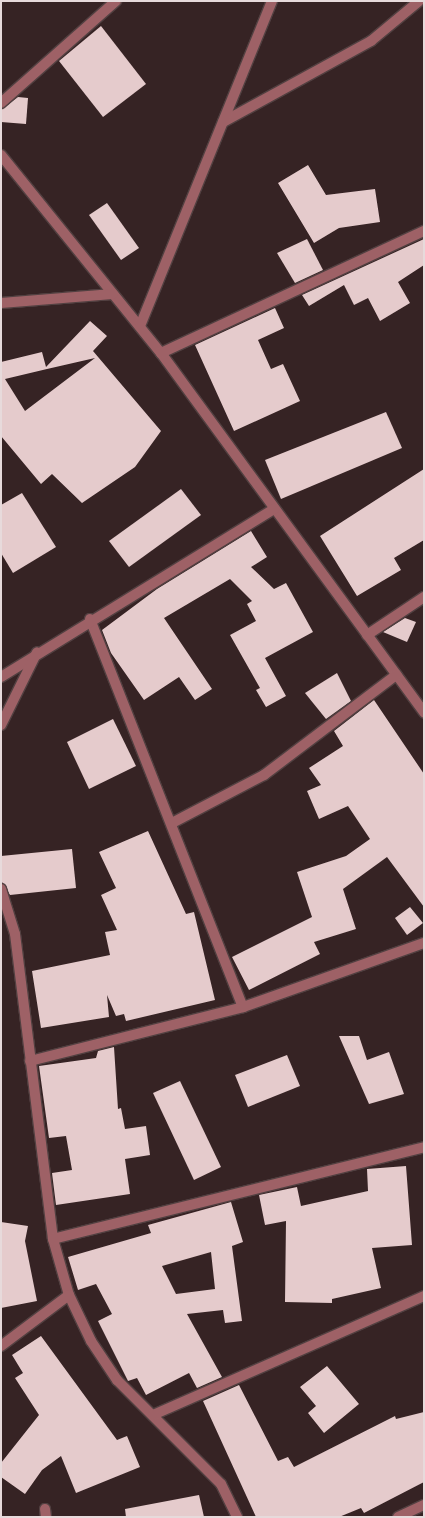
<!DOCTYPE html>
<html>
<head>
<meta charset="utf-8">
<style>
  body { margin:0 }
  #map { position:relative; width:425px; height:1518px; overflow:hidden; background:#362324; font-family:"Source Sans 3",sans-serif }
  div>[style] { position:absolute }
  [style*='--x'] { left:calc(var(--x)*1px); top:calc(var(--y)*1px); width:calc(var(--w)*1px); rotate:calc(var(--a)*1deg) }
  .building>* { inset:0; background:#e5cbcc }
  .roads { filter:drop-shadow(1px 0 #524041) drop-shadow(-1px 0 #524041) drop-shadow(0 1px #524041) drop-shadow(0 -1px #524041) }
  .street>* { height:10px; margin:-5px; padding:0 5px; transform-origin:5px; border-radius:5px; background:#9e6166 }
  span { translate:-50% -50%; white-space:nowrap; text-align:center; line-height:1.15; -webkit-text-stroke:5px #180f10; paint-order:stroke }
  .frame { position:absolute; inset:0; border:2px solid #e7dadb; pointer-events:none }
</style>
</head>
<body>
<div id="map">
  <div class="building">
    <i style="clip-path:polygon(101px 26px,146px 84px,103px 117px,59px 61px)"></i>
    <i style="clip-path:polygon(18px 97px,28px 98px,26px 124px,1px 122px,1px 110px)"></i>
    <i style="clip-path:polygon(308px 165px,326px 195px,375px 189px,380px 222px,339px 228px,314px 243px,278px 183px)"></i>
    <i style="clip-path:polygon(107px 203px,139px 248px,121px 260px,89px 215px)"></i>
    <i style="clip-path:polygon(307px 239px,323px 270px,295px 283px,277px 253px)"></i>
    <i style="clip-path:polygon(424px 239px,424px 265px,398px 282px,410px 303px,380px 321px,368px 298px,354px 305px,344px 285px,309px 306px,302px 295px)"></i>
    <i style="clip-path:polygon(275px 308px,284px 328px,258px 340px,271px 369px,283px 364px,300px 401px,234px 431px,195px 345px)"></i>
    <i style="clip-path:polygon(evenodd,90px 321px,107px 336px,93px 351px,161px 431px,135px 467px,82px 503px,52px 474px,41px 484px,1px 436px,1px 362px,42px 352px,46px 367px,90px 321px,95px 358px,25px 411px,5px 379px,47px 369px,95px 358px)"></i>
    <i style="clip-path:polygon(386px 412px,402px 448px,281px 499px,265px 460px)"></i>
    <i style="clip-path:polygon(424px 469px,424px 540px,394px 558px,401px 570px,357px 596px,320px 536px)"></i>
    <i style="clip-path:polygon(181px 489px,201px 515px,129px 567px,109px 541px)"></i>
    <i style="clip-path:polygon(22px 493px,56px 547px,13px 573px,1px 553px,1px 505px)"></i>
    <i style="clip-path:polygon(251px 531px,267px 557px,251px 567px,274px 589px,286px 583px,313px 632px,265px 658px,286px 696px,266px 707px,256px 690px,260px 688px,230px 635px,256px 621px,247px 604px,252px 601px,230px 579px,164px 618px,212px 689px,195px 700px,179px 677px,144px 700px,111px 653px,102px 630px,157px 589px)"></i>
    <i style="clip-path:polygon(405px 618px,416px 622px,407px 642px,383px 632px)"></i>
    <i style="clip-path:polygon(337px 673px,351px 701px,326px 719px,305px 693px)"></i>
    <i style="clip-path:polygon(374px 700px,424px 774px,424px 907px,387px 857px,343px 889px,356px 929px,314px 942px,320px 954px,249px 990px,232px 957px,312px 917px,297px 872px,346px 856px,370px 839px,348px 806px,319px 819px,307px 791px,321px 785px,309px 768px,343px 746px,334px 731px)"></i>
    <i style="clip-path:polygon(113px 719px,136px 766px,89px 789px,67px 742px)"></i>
    <i style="clip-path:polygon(148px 831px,186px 914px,194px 912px,215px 1000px,126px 1021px,124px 1014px,116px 1016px,107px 995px,109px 1017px,41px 1028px,32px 971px,110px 955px,105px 932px,117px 930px,101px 895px,116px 888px,99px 852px)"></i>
    <i style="clip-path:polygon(72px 849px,76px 888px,10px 895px,2px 882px,1px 856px)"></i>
    <i style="clip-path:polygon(410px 907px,423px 923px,407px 935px,395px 918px)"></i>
    <i style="clip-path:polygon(339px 1036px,359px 1036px,367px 1060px,389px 1052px,404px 1094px,369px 1104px)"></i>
    <i style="clip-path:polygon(114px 1047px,118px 1109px,121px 1108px,125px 1129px,146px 1126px,150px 1155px,125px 1159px,130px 1194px,56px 1205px,52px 1173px,72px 1170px,66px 1136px,49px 1138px,39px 1066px,96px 1058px,98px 1051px)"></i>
    <i style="clip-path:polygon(287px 1055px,300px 1086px,248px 1107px,235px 1075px)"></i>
    <i style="clip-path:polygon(180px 1081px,221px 1167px,194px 1180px,153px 1093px)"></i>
    <i style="clip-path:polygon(406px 1166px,412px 1245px,372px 1248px,381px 1288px,332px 1299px,332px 1303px,285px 1302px,286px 1221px,265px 1225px,259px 1195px,297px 1187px,301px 1206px,368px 1191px,367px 1169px)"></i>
    <i style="clip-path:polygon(evenodd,231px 1202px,243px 1242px,232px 1246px,242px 1321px,225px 1323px,223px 1310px,187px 1314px,222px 1377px,197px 1388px,189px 1373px,146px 1395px,137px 1378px,128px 1381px,98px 1321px,112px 1314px,96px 1284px,78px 1290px,68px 1257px,151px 1233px,148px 1225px,231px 1202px,211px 1252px,215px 1289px,176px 1294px,162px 1266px,211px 1252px)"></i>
    <i style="clip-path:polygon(1px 1222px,28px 1226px,25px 1241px,37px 1301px,1px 1308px)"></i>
    <i style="clip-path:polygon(41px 1336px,117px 1440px,127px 1436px,140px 1467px,76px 1493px,61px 1456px,42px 1470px,25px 1494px,1px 1477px,1px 1463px,39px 1415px,15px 1378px,23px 1373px,12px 1355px)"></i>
    <i style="clip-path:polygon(327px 1366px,359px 1404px,324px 1433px,308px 1413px,316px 1406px,300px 1387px)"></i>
    <i style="clip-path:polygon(239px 1385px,278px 1461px,288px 1457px,294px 1467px,395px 1416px,396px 1419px,424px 1412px,424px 1482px,364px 1513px,361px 1508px,339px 1517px,256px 1517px,203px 1401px)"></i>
    <i style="clip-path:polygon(199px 1495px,204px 1517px,126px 1517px,125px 1509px)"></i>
  </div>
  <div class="roads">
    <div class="street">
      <i style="--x:1;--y:103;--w:154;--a:-41.6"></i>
      <i style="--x:223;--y:122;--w:169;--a:-28.7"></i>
      <i style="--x:371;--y:41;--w:62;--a:-39.8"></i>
      <i style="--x:1;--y:155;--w:255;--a:51.1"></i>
      <i style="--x:161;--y:353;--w:446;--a:53.8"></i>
      <i style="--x:1;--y:303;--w:112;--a:-4.6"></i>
      <i style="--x:140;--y:326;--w:351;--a:-67.9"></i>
      <i style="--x:161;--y:353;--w:290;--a:-24.9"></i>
      <i style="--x:90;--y:619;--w:417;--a:68.5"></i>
      <i style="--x:367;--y:635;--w:69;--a:-33.7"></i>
      <i style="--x:1;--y:677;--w:321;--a:-31.6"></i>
      <i style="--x:1;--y:725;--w:81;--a:-63.7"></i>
      <i style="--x:172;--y:823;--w:104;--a:-27.6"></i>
      <i style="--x:264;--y:775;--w:166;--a:-37.1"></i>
      <i style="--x:1;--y:889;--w:47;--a:72.7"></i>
      <i style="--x:15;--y:934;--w:307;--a:82.9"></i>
      <i style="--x:53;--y:1239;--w:58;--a:74.1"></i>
      <i style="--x:69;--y:1295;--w:51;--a:64.4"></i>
      <i style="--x:91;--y:1341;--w:47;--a:56.3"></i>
      <i style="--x:117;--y:1380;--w:147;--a:45"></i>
      <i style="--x:221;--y:1484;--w:37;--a:64"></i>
      <i style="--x:30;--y:1061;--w:220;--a:-14.2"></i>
      <i style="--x:243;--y:1007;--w:192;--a:-19.5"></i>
      <i style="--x:53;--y:1239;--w:382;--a:-13.9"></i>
      <i style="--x:1;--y:1346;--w:85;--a:-36.9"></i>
      <i style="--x:153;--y:1415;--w:296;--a:-23.7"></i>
      <i style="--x:45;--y:1509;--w:8;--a:83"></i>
      <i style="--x:398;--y:1517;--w:29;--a:-25"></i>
    </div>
  </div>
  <div class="frame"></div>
</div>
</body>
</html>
